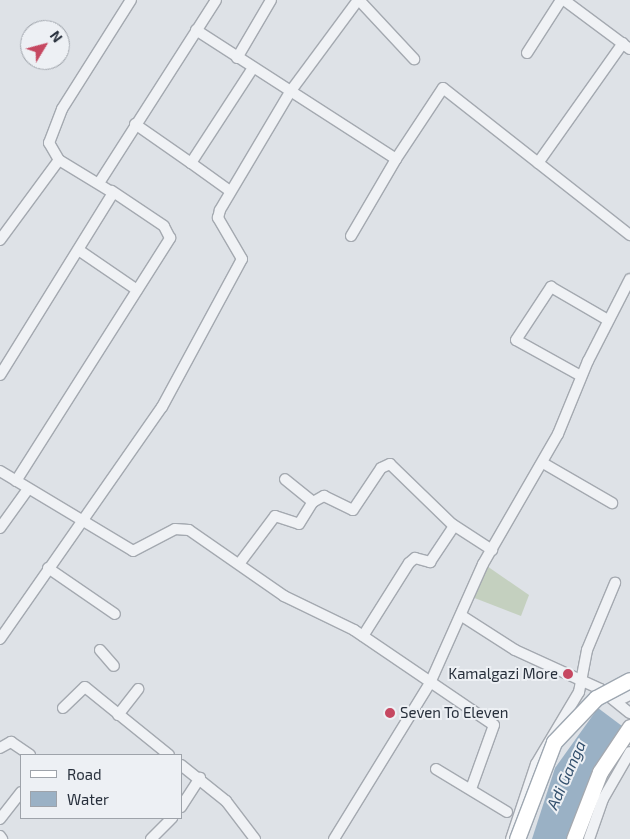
<!DOCTYPE html>
<html>
<head>
<meta charset="utf-8">
<style>
  body { margin:0 }
  #map { position:relative; width:630px; height:839px; overflow:hidden; background:#dee2e7; font-family:"Exo 2",sans-serif }
  div>[style] { position:absolute }
  [style*='--x'] { left:calc(var(--x)*1px); top:calc(var(--y)*1px); width:calc(var(--w)*1px); rotate:calc(var(--a)*1deg) }
  .green>* { inset:0; background:#c4d0bf }
  .water>* { inset:0; background:#9ab1c5 }
  .roads { filter:drop-shadow(1px 0 #a4a9b0) drop-shadow(-1px 0 #a4a9b0) drop-shadow(0 1px #a4a9b0) drop-shadow(0 -1px #a4a9b0) }
  .minor>* { height:10px; margin:-5px; padding:0 5px; transform-origin:5px; border-radius:5px; background:#f0f2f5 }
  .primary>* { height:15px; margin:-7.5px; padding:0 7.5px; transform-origin:7.5px; border-radius:7.5px; background:#fff }
  .bridges { filter:drop-shadow(1px 0 #9ea7b1) drop-shadow(-1px 0 #9ea7b1) drop-shadow(0 1px #9ea7b1) drop-shadow(0 -1px #9ea7b1) }
  .primary-bridge>* { height:15px; margin:-7.5px; padding:0 7.5px; transform-origin:7.5px; border-radius:7.5px; background:#fff }
  .dots>* { width:14px; height:14px; translate:-50% -50%; box-sizing:border-box; border:2px solid #edf0f4; border-radius:50% }
  span { translate:-50% -50%; white-space:nowrap; text-align:center; line-height:1.15; -webkit-text-stroke:4px #edf0f4; paint-order:stroke }
  .poi-label { font-size:15px; color:#28303c }
  .right { translate:-100% -50%; text-align:right }
  .left { translate:0 -50%; text-align:left }
  .water-label { font-size:16px; color:#34516e; font-style:italic }
  .legend { position:absolute; left:20px; top:754px; width:162px; height:65px; box-sizing:border-box; background:#edf0f4; border:1px solid #9ea3aa; margin:0; padding:6px 9px; list-style:none; font-size:15px; color:#28303c }
  .legend li { display:flex; align-items:center; gap:10px; height:25px }
  .legend b { width:25px; border:1px solid #9ea3aa }
  .north { position:absolute; left:20px; top:20px; width:50px; height:50px; box-sizing:border-box; background:#edf0f4; border:1px solid #9ea3aa; border-radius:50%; rotate:53deg; font-size:14px; font-weight:700; line-height:20px; text-align:center; color:#28303c }
  .north::after { content:''; display:block; margin:auto; width:18px; height:22px; background:#c64861; clip-path:polygon(50% 0,100% 100%,50% 72%,0 100%) }
</style>
</head>
<body>
<div id="map">
  <div class="green">
    <i style="clip-path:polygon(484px 564px,529px 595px,521px 616px,472px 597px)"></i>
  </div>
  <div class="water">
    <i style="clip-path:polygon(598px 708px,622px 726px,569px 839px,532px 839px,555px 768px)"></i>
  </div>
  <div class="roads">
    <div class="minor">
      <i style="--x:359;--y:0;--w:81;--a:47"></i>
      <i style="--x:564;--y:0;--w:82;--a:36.6"></i>
      <i style="--x:196;--y:30;--w:238;--a:32.8"></i>
      <i style="--x:396;--y:159;--w:85;--a:-56.5"></i>
      <i style="--x:443;--y:88;--w:238;--a:38.2"></i>
      <i style="--x:527;--y:53;--w:63;--a:-57.3"></i>
      <i style="--x:237;--y:58;--w:67;--a:-59.6"></i>
      <i style="--x:135;--y:124;--w:68;--a:34.9"></i>
      <i style="--x:191;--y:163;--w:113;--a:-56.9"></i>
      <i style="--x:59;--y:160;--w:20;--a:-120"></i>
      <i style="--x:49;--y:143;--w:36;--a:-69"></i>
      <i style="--x:62;--y:109;--w:129;--a:-57.7"></i>
      <i style="--x:191;--y:163;--w:48;--a:35.7"></i>
      <i style="--x:538;--y:163;--w:147;--a:-54.7"></i>
      <i style="--x:99;--y:183;--w:217;--a:-57.4"></i>
      <i style="--x:351;--y:236;--w:89;--a:-59.7"></i>
      <i style="--x:0;--y:240;--w:99;--a:-53.6"></i>
      <i style="--x:59;--y:160;--w:63;--a:31.4"></i>
      <i style="--x:113;--y:193;--w:214;--a:121.8"></i>
      <i style="--x:80;--y:251;--w:69;--a:34.4"></i>
      <i style="--x:581;--y:376;--w:74;--a:-151"></i>
      <i style="--x:516;--y:340;--w:64;--a:-56.6"></i>
      <i style="--x:551;--y:287;--w:66;--a:30.1"></i>
      <i style="--x:543;--y:463;--w:80;--a:30.1"></i>
      <i style="--x:0;--y:471;--w:155;--a:31"></i>
      <i style="--x:133;--y:551;--w:47;--a:-27.6"></i>
      <i style="--x:175;--y:529;--w:14;--a:4"></i>
      <i style="--x:189;--y:530;--w:116;--a:34.8"></i>
      <i style="--x:284;--y:596;--w:78;--a:25.9"></i>
      <i style="--x:354;--y:630;--w:169;--a:34.2"></i>
      <i style="--x:494;--y:725;--w:68;--a:109.8"></i>
      <i style="--x:16;--y:481;--w:288;--a:-57.6"></i>
      <i style="--x:170;--y:238;--w:13;--a:-117"></i>
      <i style="--x:164;--y:226;--w:63;--a:-146.1"></i>
      <i style="--x:313;--y:502;--w:13;--a:-29"></i>
      <i style="--x:324;--y:496;--w:32;--a:26"></i>
      <i style="--x:353;--y:510;--w:50;--a:-56.3"></i>
      <i style="--x:381;--y:468;--w:10;--a:-24"></i>
      <i style="--x:390;--y:464;--w:86;--a:44.1"></i>
      <i style="--x:452;--y:524;--w:48;--a:33"></i>
      <i style="--x:0;--y:528;--w:48;--a:-54.3"></i>
      <i style="--x:239;--y:564;--w:60;--a:-53.1"></i>
      <i style="--x:275;--y:516;--w:25;--a:18"></i>
      <i style="--x:299;--y:524;--w:26;--a:-58"></i>
      <i style="--x:313;--y:502;--w:36;--a:-141"></i>
      <i style="--x:48;--y:568;--w:81;--a:34.5"></i>
      <i style="--x:462;--y:616;--w:63;--a:32.7"></i>
      <i style="--x:515;--y:650;--w:94;--a:24.6"></i>
      <i style="--x:600;--y:689;--w:38;--a:39"></i>
      <i style="--x:363;--y:636;--w:86;--a:-57.8"></i>
      <i style="--x:409;--y:563;--w:8;--a:-40"></i>
      <i style="--x:415;--y:558;--w:16;--a:15"></i>
      <i style="--x:430;--y:562;--w:43;--a:-56.3"></i>
      <i style="--x:0;--y:639;--w:283;--a:-55.1"></i>
      <i style="--x:162;--y:407;--w:168;--a:-61.6"></i>
      <i style="--x:242;--y:259;--w:48;--a:-120.3"></i>
      <i style="--x:218;--y:218;--w:8;--a:-76"></i>
      <i style="--x:220;--y:210;--w:137;--a:-59.3"></i>
      <i style="--x:290;--y:92;--w:114;--a:-53.5"></i>
      <i style="--x:100;--y:650;--w:21;--a:49"></i>
      <i style="--x:617;--y:701;--w:14;--a:-25"></i>
      <i style="--x:63;--y:708;--w:30;--a:-44"></i>
      <i style="--x:85;--y:687;--w:108;--a:39"></i>
      <i style="--x:118;--y:715;--w:33;--a:-52"></i>
      <i style="--x:0;--y:748;--w:13;--a:-29"></i>
      <i style="--x:11;--y:742;--w:23;--a:34"></i>
      <i style="--x:181;--y:765;--w:58;--a:38.7"></i>
      <i style="--x:226;--y:801;--w:48;--a:52.7"></i>
      <i style="--x:436;--y:769;--w:83;--a:31.2"></i>
      <i style="--x:181;--y:807;--w:35;--a:-57"></i>
      <i style="--x:0;--y:819;--w:34;--a:-52"></i>
      <i style="--x:0;--y:836;--w:4;--a:56"></i>
      <i style="--x:151;--y:839;--w:30;--a:-45"></i>
      <i style="--x:334;--y:839;--w:183;--a:-58.4"></i>
      <i style="--x:430;--y:683;--w:130;--a:-66"></i>
      <i style="--x:483;--y:564;--w:150;--a:-60"></i>
      <i style="--x:558;--y:434;--w:79;--a:-67.7"></i>
      <i style="--x:588;--y:361;--w:92;--a:-62.9"></i>
      <i style="--x:511;--y:839;--w:79;--a:-71.6"></i>
      <i style="--x:536;--y:764;--w:84;--a:-59.2"></i>
      <i style="--x:579;--y:692;--w:43;--a:-79.2"></i>
      <i style="--x:587;--y:650;--w:73;--a:-67.3"></i>
      <i style="--x:589;--y:839;--w:42;--a:-70.7"></i>
      <i style="--x:603;--y:799;--w:54;--a:-60.1"></i>
    </div>
    <div class="primary">
      <i style="--x:574;--y:839;--w:72;--a:-68.8"></i>
      <i style="--x:600;--y:772;--w:54;--a:-56.3"></i>
    </div>
  </div>
  <div class="bridges">
    <div class="primary-bridge">
      <i style="--x:517;--y:839;--w:104;--a:-69.1"></i>
      <i style="--x:554;--y:742;--w:61;--a:-46.3"></i>
      <i style="--x:596;--y:698;--w:38;--a:-28"></i>
    </div>
  </div>
  <div class="dots">
    <i style="left:568px;top:674px;background:#c64861"></i>
    <i style="left:390px;top:713px;background:#c64861"></i>
  </div>
  <div class="poi-label">
    <span class="right" style="left:558px;top:674px">Kamalgazi More</span>
    <span class="left" style="left:400px;top:713px">Seven To Eleven</span>
  </div>
  <div class="water-label">
    <span style="left:566px;top:775px;rotate:-66deg">Adi Ganga</span>
  </div>
  <ul class="legend">
  <li><b style="height:6px;background:#fff"></b>Road</li>
  <li><b style="height:14px;background:#9ab1c5"></b>Water</li>
  </ul>
  <div class="north">N</div>
</div>
</body>
</html>
